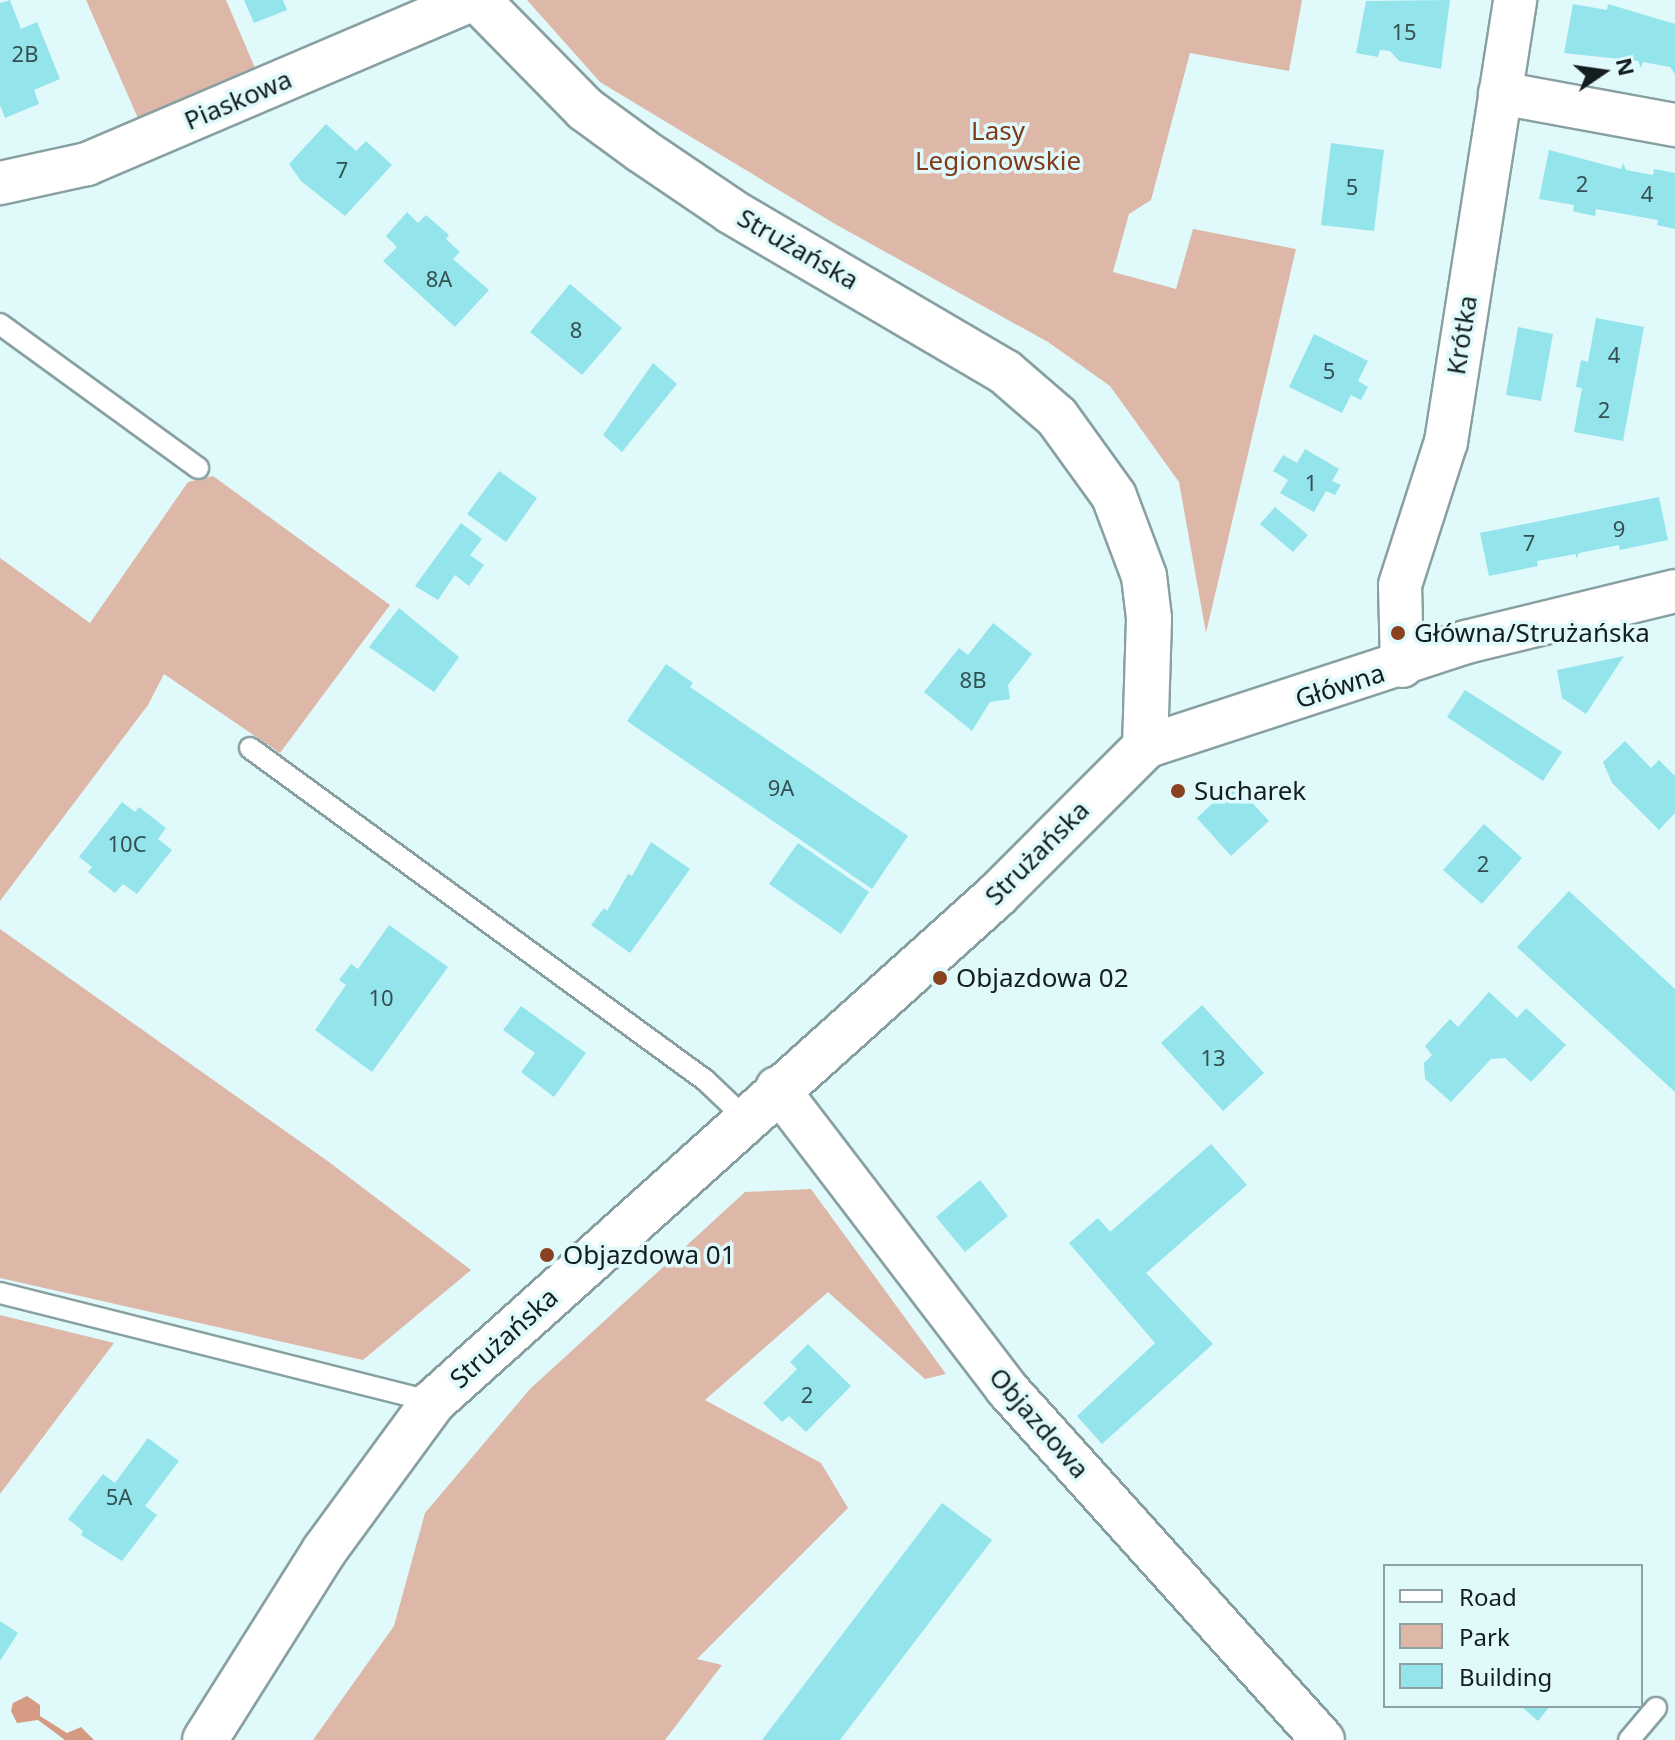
<!DOCTYPE html>
<html>
<head>
<meta charset="utf-8">
<style>
  body { margin:0 }
  #map { position:relative; width:1675px; height:1740px; overflow:hidden; background:#e0f9fb; font-family:"Noto Sans",sans-serif }
  div>[style] { position:absolute }
  [style*='--x'] { left:calc(var(--x)*1px); top:calc(var(--y)*1px); width:calc(var(--w)*1px); rotate:calc(var(--a)*1deg) }
  .green>* { inset:0; background:#ddb8a9 }
  .water>* { inset:0; background:#d59a82 }
  .building>* { inset:0; background:#94e4ec }
  .roads { filter:drop-shadow(2px 0 #89a0a2) drop-shadow(-2px 0 #89a0a2) drop-shadow(0 2px #89a0a2) drop-shadow(0 -2px #89a0a2) }
  .lane>* { height:20px; margin:-10px; padding:0 10px; transform-origin:10px; border-radius:10px; background:#fff }
  .street>* { height:42px; margin:-21px; padding:0 21px; transform-origin:21px; border-radius:21px; background:#fff }
  .secondary>* { height:44px; margin:-22px; padding:0 22px; transform-origin:22px; border-radius:22px; background:#fff }
  .dots>* { width:22px; height:22px; translate:-50% -50%; box-sizing:border-box; border:4px solid #e0f9fb; border-radius:50% }
  span { translate:-50% -50%; white-space:nowrap; text-align:center; line-height:1.15; -webkit-text-stroke:7px #e0f9fb; paint-order:stroke }
  .number-label { font-size:22px; color:#355052 }
  .number-label span { -webkit-text-stroke-width:0 }
  .street-label { font-size:26px; color:#151e1f }
  .park-label { font-size:26px; color:#813a19 }
  .poi-label { font-size:26px; color:#151e1f }
  .left { translate:0 -50%; text-align:left }
  .legend { position:absolute; left:1383px; top:1564px; width:260px; height:144px; box-sizing:border-box; background:#e0f9fb; border:2px solid #8fa1a3; margin:0; padding:10px 14px; list-style:none; font-size:24px; color:#151e1f }
  .legend li { display:flex; align-items:center; gap:16px; height:40px }
  .legend b { width:40px; border:2px solid #8fa1a3 }
  .north { position:absolute; left:1563px; top:32px; width:80px; height:80px; -webkit-text-stroke:6px #e0f9fb; paint-order:stroke; rotate:77deg; font-size:22px; font-weight:700; line-height:32px; text-align:center; color:#151e1f }
  .north::after { content:''; display:block; margin:auto; width:28px; height:36px; background:#151e1f; clip-path:polygon(50% 0,100% 100%,50% 72%,0 100%) }
</style>
</head>
<body>
<div id="map">
  <div class="green">
    <i style="clip-path:polygon(86px 0,226px 0,258px 75px,141px 125px)"></i>
    <i style="clip-path:polygon(527px 0,1302px 0,1289px 71px,1190px 53px,1151px 200px,1129px 214px,1113px 272px,1176px 289px,1193px 229px,1296px 249px,1206px 633px,1179px 482px,1110px 386px,1048px 342px,835px 224px,600px 82px)"></i>
    <i style="clip-path:polygon(213px 476px,390px 605px,280px 753px,164px 674px,148px 705px,0 901px,0 558px,90px 623px,188px 482px)"></i>
    <i style="clip-path:polygon(0 929px,329px 1162px,471px 1270px,363px 1360px,0 1278px)"></i>
    <i style="clip-path:polygon(811px 1189px,946px 1374px,925px 1379px,828px 1292px,705px 1400px,821px 1463px,848px 1508px,697px 1659px,722px 1665px,665px 1740px,313px 1740px,394px 1626px,425px 1513px,530px 1389px,745px 1192px)"></i>
    <i style="clip-path:polygon(0 1315px,114px 1343px,0 1494px)"></i>
  </div>
  <div class="water">
    <i style="clip-path:polygon(27px 1696px,40px 1705px,40px 1716px,67px 1733px,81px 1727px,94px 1740px,65px 1740px,38px 1720px,17px 1723px,11px 1711px,13px 1703px)"></i>
  </div>
  <div class="building">
    <i style="clip-path:polygon(10px 0,21px 29px,37px 22px,60px 79px,34px 90px,39px 104px,5px 118px,0 105px,0 3px)"></i>
    <i style="clip-path:polygon(244px 0,283px 0,287px 10px,254px 23px)"></i>
    <i style="clip-path:polygon(1450px 0,1441px 69px,1399px 61px,1390px 51px,1380px 50px,1378px 57px,1356px 53px,1366px 1px)"></i>
    <i style="clip-path:polygon(1573px 4px,1607px 10px,1608px 4px,1675px 24px,1675px 74px,1670px 67px,1643px 62px,1641px 68px,1638px 61px,1564px 53px)"></i>
    <i style="clip-path:polygon(326px 124px,356px 151px,366px 141px,392px 165px,345px 216px,301px 181px,289px 164px)"></i>
    <i style="clip-path:polygon(1331px 143px,1384px 150px,1374px 231px,1321px 225px)"></i>
    <i style="clip-path:polygon(1549px 150px,1621px 169px,1623px 163px,1626px 170px,1653px 175px,1654px 169px,1675px 173px,1675px 229px,1657px 225px,1658px 220px,1596px 209px,1595px 216px,1580px 213px,1573px 211px,1574px 205px,1539px 199px)"></i>
    <i style="clip-path:polygon(407px 212px,418px 223px,426px 215px,449px 235px,446px 239px,460px 252px,453px 259px,489px 290px,455px 327px,383px 261px,397px 247px,386px 236px)"></i>
    <i style="clip-path:polygon(570px 284px,622px 328px,582px 375px,530px 332px)"></i>
    <i style="clip-path:polygon(1596px 318px,1644px 327px,1623px 441px,1574px 432px,1582px 388px,1576px 387px,1581px 360px,1588px 362px)"></i>
    <i style="clip-path:polygon(1518px 327px,1553px 334px,1541px 401px,1506px 395px)"></i>
    <i style="clip-path:polygon(1314px 334px,1368px 361px,1358px 381px,1368px 387px,1361px 400px,1351px 395px,1342px 413px,1289px 387px)"></i>
    <i style="clip-path:polygon(653px 363px,677px 384px,622px 452px,603px 435px)"></i>
    <i style="clip-path:polygon(1305px 449px,1339px 469px,1332px 481px,1341px 485px,1335px 495px,1326px 491px,1314px 512px,1280px 493px,1288px 480px,1273px 471px,1283px 455px,1297px 463px)"></i>
    <i style="clip-path:polygon(499px 471px,537px 498px,506px 542px,467px 514px)"></i>
    <i style="clip-path:polygon(1659px 497px,1668px 540px,1620px 550px,1619px 545px,1579px 553px,1576px 559px,1576px 554px,1537px 561px,1538px 566px,1489px 576px,1480px 533px)"></i>
    <i style="clip-path:polygon(1275px 507px,1308px 535px,1293px 552px,1260px 524px)"></i>
    <i style="clip-path:polygon(461px 523px,482px 539px,470px 555px,484px 565px,469px 586px,455px 575px,438px 600px,415px 586px)"></i>
    <i style="clip-path:polygon(399px 608px,459px 657px,434px 692px,369px 647px)"></i>
    <i style="clip-path:polygon(993px 623px,1032px 654px,1008px 685px,1010px 699px,990px 702px,972px 731px,924px 692px,959px 648px,968px 655px)"></i>
    <i style="clip-path:polygon(1624px 656px,1586px 714px,1562px 698px,1557px 670px)"></i>
    <i style="clip-path:polygon(666px 664px,693px 683px,690px 687px,908px 836px,872px 889px,627px 721px)"></i>
    <i style="clip-path:polygon(1465px 690px,1562px 752px,1543px 781px,1447px 717px)"></i>
    <i style="clip-path:polygon(1625px 741px,1651px 768px,1659px 760px,1675px 776px,1675px 813px,1659px 830px,1612px 783px,1603px 762px)"></i>
    <i style="clip-path:polygon(1234px 783px,1269px 821px,1231px 856px,1197px 818px)"></i>
    <i style="clip-path:polygon(122px 802px,135px 812px,139px 807px,166px 828px,158px 839px,172px 850px,137px 894px,123px 884px,115px 893px,88px 872px,92px 867px,79px 857px)"></i>
    <i style="clip-path:polygon(1484px 824px,1522px 858px,1482px 904px,1443px 870px)"></i>
    <i style="clip-path:polygon(651px 842px,690px 869px,630px 953px,591px 925px,604px 908px,607px 911px,628px 874px,632px 876px)"></i>
    <i style="clip-path:polygon(798px 843px,869px 892px,841px 934px,769px 884px)"></i>
    <i style="clip-path:polygon(1569px 891px,1675px 989px,1675px 1092px,1517px 947px)"></i>
    <i style="clip-path:polygon(389px 925px,448px 967px,372px 1072px,315px 1030px,346px 985px,339px 980px,351px 964px,358px 969px)"></i>
    <i style="clip-path:polygon(1489px 992px,1517px 1018px,1526px 1008px,1566px 1045px,1531px 1082px,1505px 1058px,1491px 1059px,1451px 1102px,1425px 1079px,1424px 1063px,1432px 1055px,1425px 1046px,1450px 1019px,1458px 1027px)"></i>
    <i style="clip-path:polygon(1202px 1005px,1264px 1073px,1223px 1111px,1161px 1043px)"></i>
    <i style="clip-path:polygon(521px 1006px,586px 1053px,554px 1097px,521px 1072px,535px 1053px,503px 1030px)"></i>
    <i style="clip-path:polygon(1211px 1144px,1247px 1185px,1146px 1273px,1213px 1344px,1102px 1444px,1077px 1416px,1155px 1343px,1069px 1243px,1098px 1218px,1110px 1232px)"></i>
    <i style="clip-path:polygon(980px 1180px,1008px 1216px,965px 1252px,936px 1217px)"></i>
    <i style="clip-path:polygon(808px 1344px,851px 1386px,806px 1432px,789px 1416px,782px 1422px,763px 1403px,797px 1369px,790px 1362px)"></i>
    <i style="clip-path:polygon(148px 1438px,179px 1461px,145px 1506px,157px 1515px,122px 1561px,81px 1535px,83px 1531px,68px 1519px,103px 1474px,115px 1483px)"></i>
    <i style="clip-path:polygon(942px 1503px,992px 1540px,840px 1740px,762px 1740px)"></i>
    <i style="clip-path:polygon(0 1621px,18px 1633px,0 1661px)"></i>
    <i style="clip-path:polygon(1521px 1706px,1550px 1706px,1538px 1721px)"></i>
  </div>
  <div class="roads">
    <div class="lane">
      <i style="--x:0;--y:324;--w:245;--a:36"></i>
      <i style="--x:250;--y:748;--w:563;--a:36.12"></i>
      <i style="--x:705;--y:1080;--w:55;--a:43.5"></i>
      <i style="--x:0;--y:1293;--w:447;--a:14.1"></i>
      <i style="--x:1629;--y:1740;--w:42;--a:-49.8"></i>
    </div>
    <div class="street">
      <i style="--x:1500;--y:93;--w:178;--a:10.4"></i>
      <i style="--x:0;--y:183;--w:89;--a:-12.3"></i>
      <i style="--x:87;--y:164;--w:418;--a:-23.1"></i>
      <i style="--x:1402;--y:666;--w:81;--a:-91.4"></i>
      <i style="--x:1400;--y:585;--w:150;--a:-72.2"></i>
      <i style="--x:1446;--y:442;--w:447;--a:-81.1"></i>
      <i style="--x:1145;--y:747;--w:338;--a:-18.1"></i>
      <i style="--x:1466;--y:642;--w:215;--a:-13.7"></i>
      <i style="--x:777;--y:1088;--w:379;--a:52.6"></i>
      <i style="--x:1007;--y:1389;--w:472;--a:48"></i>
    </div>
    <div class="secondary">
      <i style="--x:205;--y:1740;--w:223;--a:-57.8"></i>
      <i style="--x:324;--y:1551;--w:185;--a:-53.8"></i>
      <i style="--x:433;--y:1402;--w:758;--a:-41.95"></i>
      <i style="--x:997;--y:895;--w:209;--a:-45"></i>
      <i style="--x:1145;--y:747;--w:129;--a:-88.2"></i>
      <i style="--x:1149;--y:618;--w:42;--a:-96.8"></i>
      <i style="--x:1144;--y:576;--w:85;--a:-110.6"></i>
      <i style="--x:1114;--y:496;--w:97;--a:-125.8"></i>
      <i style="--x:1057;--y:417;--w:69;--a:-139.1"></i>
      <i style="--x:1005;--y:372;--w:318;--a:-149.6"></i>
      <i style="--x:731;--y:211;--w:109;--a:-145.9"></i>
      <i style="--x:641;--y:150;--w:69;--a:-143.8"></i>
      <i style="--x:585;--y:109;--w:153;--a:-134.5"></i>
    </div>
  </div>
  <div class="dots">
    <i style="left:1398px;top:633px;background:#894120"></i>
    <i style="left:1178px;top:791px;background:#894120"></i>
    <i style="left:940px;top:978px;background:#894120"></i>
    <i style="left:547px;top:1255px;background:#894120"></i>
  </div>
  <div class="number-label">
    <span style="left:1404px;top:32px">15</span>
    <span style="left:25px;top:54px">2B</span>
    <span style="left:342px;top:170px">7</span>
    <span style="left:1582px;top:184px">2</span>
    <span style="left:1352px;top:187px">5</span>
    <span style="left:1647px;top:194px">4</span>
    <span style="left:439px;top:279px">8A</span>
    <span style="left:576px;top:330px">8</span>
    <span style="left:1614px;top:355px">4</span>
    <span style="left:1329px;top:371px">5</span>
    <span style="left:1604px;top:410px">2</span>
    <span style="left:1311px;top:483px">1</span>
    <span style="left:1619px;top:529px">9</span>
    <span style="left:1529px;top:543px">7</span>
    <span style="left:973px;top:680px">8B</span>
    <span style="left:781px;top:788px">9A</span>
    <span style="left:127px;top:844px">10C</span>
    <span style="left:1483px;top:864px">2</span>
    <span style="left:381px;top:998px">10</span>
    <span style="left:1213px;top:1058px">13</span>
    <span style="left:807px;top:1395px">2</span>
    <span style="left:119px;top:1497px">5A</span>
  </div>
  <div class="street-label">
    <span style="left:238px;top:100px;rotate:-23deg">Piaskowa</span>
    <span style="left:798px;top:249px;rotate:30deg">Strużańska</span>
    <span style="left:1462px;top:335px;rotate:-81deg">Krótka</span>
    <span style="left:1340px;top:686px;rotate:-18deg">Główna</span>
    <span style="left:1037px;top:853px;rotate:-45deg">Strużańska</span>
    <span style="left:504px;top:1338px;rotate:-42deg">Strużańska</span>
    <span style="left:1039px;top:1423px;rotate:49deg">Objazdowa</span>
  </div>
  <div class="park-label">
    <span style="left:998px;top:146px">Lasy<br>Legionowskie</span>
  </div>
  <div class="poi-label">
    <span class="left" style="left:1414px;top:633px">Główna/Strużańska</span>
    <span class="left" style="left:1194px;top:791px">Sucharek</span>
    <span class="left" style="left:956px;top:978px">Objazdowa 02</span>
    <span class="left" style="left:563px;top:1255px">Objazdowa 01</span>
  </div>
  <ul class="legend">
  <li><b style="height:10px;background:#fff"></b>Road</li>
  <li><b style="height:22px;background:#ddb8a9"></b>Park</li>
  <li><b style="height:22px;background:#94e4ec"></b>Building</li>
  </ul>
  <div class="north">N</div>
</div>
</body>
</html>
